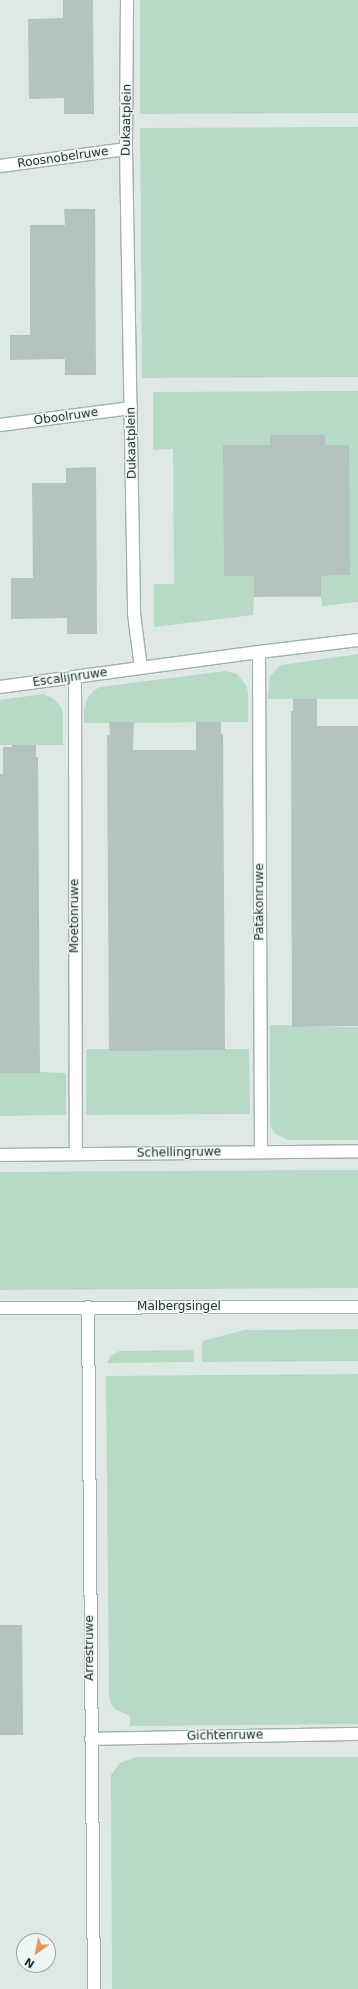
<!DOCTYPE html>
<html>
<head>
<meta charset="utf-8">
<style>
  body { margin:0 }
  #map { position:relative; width:358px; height:1989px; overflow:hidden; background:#dee9e6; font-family:"DejaVu Sans",sans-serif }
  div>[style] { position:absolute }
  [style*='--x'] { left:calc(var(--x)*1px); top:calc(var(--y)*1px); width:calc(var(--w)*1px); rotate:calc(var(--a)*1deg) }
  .green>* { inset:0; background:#b8d9c6 }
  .building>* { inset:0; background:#b4c3bf }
  .roads { filter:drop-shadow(1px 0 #a2b0ad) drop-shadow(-1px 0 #a2b0ad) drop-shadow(0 1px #a2b0ad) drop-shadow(0 -1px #a2b0ad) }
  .street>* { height:12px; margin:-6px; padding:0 6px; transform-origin:6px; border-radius:6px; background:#fff }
  .secondary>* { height:12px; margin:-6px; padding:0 6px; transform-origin:6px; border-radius:6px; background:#fff }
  span { translate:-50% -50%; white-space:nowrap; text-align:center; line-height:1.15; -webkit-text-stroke:3px #eef6f3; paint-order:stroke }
  .street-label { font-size:12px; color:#213734 }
  .north { position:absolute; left:16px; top:1933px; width:40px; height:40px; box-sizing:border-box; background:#eef6f3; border:1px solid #9caaa7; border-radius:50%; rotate:213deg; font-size:11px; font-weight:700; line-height:16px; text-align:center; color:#213734 }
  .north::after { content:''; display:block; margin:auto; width:14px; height:18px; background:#e9925c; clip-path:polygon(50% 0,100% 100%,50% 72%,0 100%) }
</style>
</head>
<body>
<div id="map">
  <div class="green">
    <i style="clip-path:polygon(140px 0,358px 0,358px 113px,140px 114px)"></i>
    <i style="clip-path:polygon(358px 127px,358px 377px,142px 378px,140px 128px)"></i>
    <i style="clip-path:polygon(evenodd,358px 391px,358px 602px,322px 606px,321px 597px,254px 597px,253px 615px,154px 627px,154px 584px,174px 584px,173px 449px,153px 450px,153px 392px,358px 391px,270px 435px,325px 435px,325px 445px,348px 445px,350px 575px,321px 576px,320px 596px,254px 597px,254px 576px,224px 576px,270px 445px,270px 435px)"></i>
    <i style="clip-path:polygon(358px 654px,358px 699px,268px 699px,270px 676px,281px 665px)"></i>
    <i style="clip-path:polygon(225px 671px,237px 674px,246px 685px,248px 692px,248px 722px,84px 723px,84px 709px,87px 699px,93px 691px,100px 687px)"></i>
    <i style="clip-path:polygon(43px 694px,54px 699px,60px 706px,63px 713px,63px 745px,0 745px,0 700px)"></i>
    <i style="clip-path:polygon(270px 1025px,292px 1025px,293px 1027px,358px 1027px,358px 1140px,288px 1140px,276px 1134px,271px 1128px,270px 1119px)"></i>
    <i style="clip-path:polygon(86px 1049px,249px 1049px,250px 1114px,86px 1115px)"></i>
    <i style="clip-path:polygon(40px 1072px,66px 1073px,66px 1115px,0 1116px,0 1073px)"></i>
    <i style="clip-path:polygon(358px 1170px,358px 1288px,0 1290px,0 1172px)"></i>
    <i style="clip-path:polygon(358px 1329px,358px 1361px,202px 1362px,202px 1341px,245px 1330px)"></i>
    <i style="clip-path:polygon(193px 1350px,194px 1362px,107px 1363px,111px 1356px,119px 1351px)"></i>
    <i style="clip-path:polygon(358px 1374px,358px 1724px,130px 1726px,130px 1716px,116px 1710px,111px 1704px,109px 1696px,106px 1376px)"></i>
    <i style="clip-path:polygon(137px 1757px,358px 1757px,358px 1989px,112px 1989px,111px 1775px,120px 1763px)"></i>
  </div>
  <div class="building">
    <i style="clip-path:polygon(63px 0,93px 0,94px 114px,64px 114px,64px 98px,29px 99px,28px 19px,63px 18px)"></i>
    <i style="clip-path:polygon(64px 209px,95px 209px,96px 375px,65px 375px,65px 359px,10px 360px,10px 335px,30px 335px,30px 225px,65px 225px)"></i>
    <i style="clip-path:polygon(270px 435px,325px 435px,325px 445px,349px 445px,350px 575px,321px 576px,321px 596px,254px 597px,254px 576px,224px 576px,223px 445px,270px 445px)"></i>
    <i style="clip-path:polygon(96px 467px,97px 634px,67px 634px,67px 618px,11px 619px,11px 578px,33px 578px,32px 483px,66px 483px,66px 468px)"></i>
    <i style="clip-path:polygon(293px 699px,317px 699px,317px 726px,358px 726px,358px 1026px,292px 1027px,291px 750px,291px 711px,293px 711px)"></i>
    <i style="clip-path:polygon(109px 722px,134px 722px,133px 750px,196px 750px,196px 722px,221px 722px,221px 734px,223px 734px,225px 1050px,109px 1051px,107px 735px,110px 735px)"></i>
    <i style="clip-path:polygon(12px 745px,36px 745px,36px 757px,38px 757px,40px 1073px,0 1073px,0 774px,3px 774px,3px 747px,12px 747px)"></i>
    <i style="clip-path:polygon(0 1625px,22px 1625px,23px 1735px,0 1735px)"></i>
  </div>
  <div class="roads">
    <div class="street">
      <i style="--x:127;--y:0;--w:149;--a:90.4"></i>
      <i style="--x:126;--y:149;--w:465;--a:89"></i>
      <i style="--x:134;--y:614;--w:54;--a:82.6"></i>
      <i style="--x:0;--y:166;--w:127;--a:-7.7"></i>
      <i style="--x:0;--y:425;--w:132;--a:-7.4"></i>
      <i style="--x:259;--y:652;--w:500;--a:89.77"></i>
      <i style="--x:75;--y:678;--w:476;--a:89.9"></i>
      <i style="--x:0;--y:687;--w:261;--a:-7.7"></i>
      <i style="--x:259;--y:652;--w:100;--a:-6.9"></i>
      <i style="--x:0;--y:1155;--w:358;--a:-0.6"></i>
      <i style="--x:88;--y:1307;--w:682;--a:89.5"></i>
      <i style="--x:91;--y:1739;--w:267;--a:-1.1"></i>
    </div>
    <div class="secondary">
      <i style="--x:0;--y:1308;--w:358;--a:-0.2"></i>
    </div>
  </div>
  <div class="street-label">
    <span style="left:127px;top:120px;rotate:-89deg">Dukaatplein</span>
    <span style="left:63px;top:158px;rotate:-8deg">Roosnobelruwe</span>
    <span style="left:66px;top:417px;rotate:-8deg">Oboolruwe</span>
    <span style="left:132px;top:443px;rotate:-91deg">Dukaatplein</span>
    <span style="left:70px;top:678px;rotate:-8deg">Escalijnruwe</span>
    <span style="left:260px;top:902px;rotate:-90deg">Patakonruwe</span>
    <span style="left:75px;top:916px;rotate:-90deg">Moetonruwe</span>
    <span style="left:179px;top:1153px;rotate:-1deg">Schellingruwe</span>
    <span style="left:179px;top:1307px">Malbergsingel</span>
    <span style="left:90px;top:1648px;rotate:-90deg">Arrestruwe</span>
    <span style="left:225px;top:1736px;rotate:-1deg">Gichtenruwe</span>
  </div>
  <div class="north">N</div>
</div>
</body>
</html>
